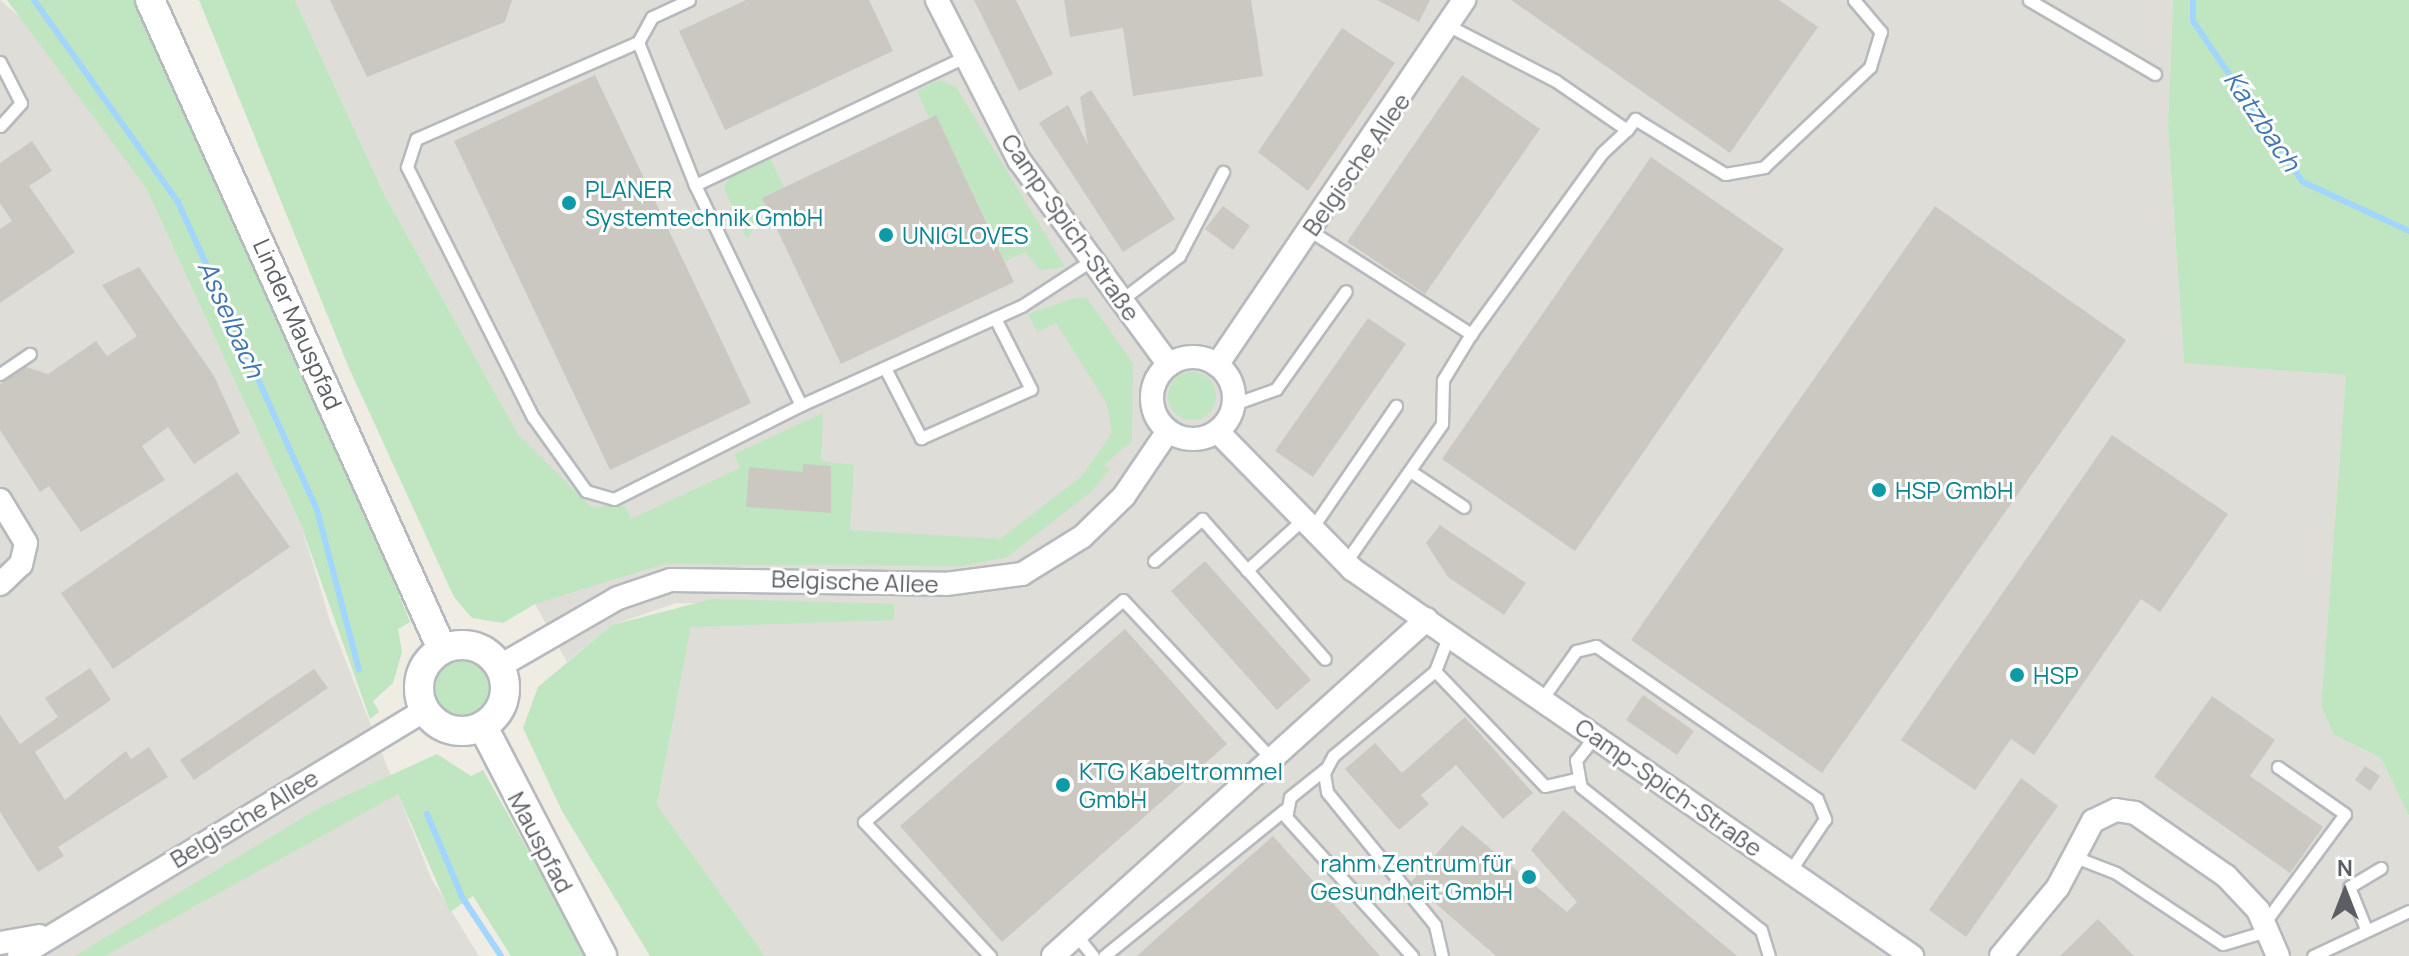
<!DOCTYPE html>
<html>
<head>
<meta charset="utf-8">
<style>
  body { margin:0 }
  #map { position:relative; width:2409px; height:956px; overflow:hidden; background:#eeece3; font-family:Manrope,sans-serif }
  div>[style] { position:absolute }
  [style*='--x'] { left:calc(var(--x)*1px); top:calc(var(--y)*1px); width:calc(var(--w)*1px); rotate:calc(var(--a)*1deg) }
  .industrial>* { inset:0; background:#dfddd7 }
  .green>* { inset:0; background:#bfe6c0 }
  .round { border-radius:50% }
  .stream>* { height:6px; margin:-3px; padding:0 3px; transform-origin:3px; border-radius:3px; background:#a2d6ff }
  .building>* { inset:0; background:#cbc8c2 }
  .roads { filter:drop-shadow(2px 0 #b6b9bd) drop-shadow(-2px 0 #b6b9bd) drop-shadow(0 2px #b6b9bd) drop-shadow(0 -2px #b6b9bd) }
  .service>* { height:11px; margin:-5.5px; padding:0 5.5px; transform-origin:5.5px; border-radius:5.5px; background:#fff }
  .minor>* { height:22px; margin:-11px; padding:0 11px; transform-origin:11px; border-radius:11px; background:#fff }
  .minor>.ring { margin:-11px; padding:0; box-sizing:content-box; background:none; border:22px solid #fff; border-radius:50% }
  .tertiary>* { height:28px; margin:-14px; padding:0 14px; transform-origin:14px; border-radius:14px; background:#fff }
  .tertiary>.ring { margin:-14px; padding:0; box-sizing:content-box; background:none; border:28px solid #fff; border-radius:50% }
  .dots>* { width:22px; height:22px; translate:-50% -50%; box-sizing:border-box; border:4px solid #fff; border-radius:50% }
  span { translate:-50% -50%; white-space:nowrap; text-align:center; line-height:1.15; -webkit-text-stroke:6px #fff; paint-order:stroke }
  .street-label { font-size:24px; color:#5b5f64 }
  .culture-label { font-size:24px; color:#0d838f }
  .left { translate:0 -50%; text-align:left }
  .right { translate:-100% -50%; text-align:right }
  .water-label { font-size:26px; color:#3f76b1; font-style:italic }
  .north { position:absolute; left:2305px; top:852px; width:80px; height:80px; -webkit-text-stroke:6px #fff; paint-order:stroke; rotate:0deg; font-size:22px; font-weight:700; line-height:32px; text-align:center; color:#5b5f64 }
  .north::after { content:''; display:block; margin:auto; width:28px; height:36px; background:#5b5f64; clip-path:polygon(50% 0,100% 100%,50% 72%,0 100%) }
</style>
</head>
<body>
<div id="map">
  <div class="industrial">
    <i style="clip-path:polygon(0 0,23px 20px,146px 188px,301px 525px,330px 621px,431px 878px,479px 956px,0 956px)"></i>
    <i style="clip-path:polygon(295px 0,2173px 0,2168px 127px,2184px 362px,2346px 375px,2321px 706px,2334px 735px,2381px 758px,2409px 816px,2409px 956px,765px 956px,657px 805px,691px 627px,894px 605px,676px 603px,612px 625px,567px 662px,535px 604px,571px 491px,518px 434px,384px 194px)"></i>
  </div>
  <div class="green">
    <i style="clip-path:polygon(7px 0,137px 0,319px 397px,410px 622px,398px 629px,402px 652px,393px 683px,373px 701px,379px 712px,370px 719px,301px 525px,146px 188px)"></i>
    <i style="clip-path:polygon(199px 0,295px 0,384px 194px,518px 434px,591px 507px,625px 506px,631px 519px,740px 468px,734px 454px,823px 413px,821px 461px,854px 465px,850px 530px,1000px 539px,1082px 476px,1112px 433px,1107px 404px,1056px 323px,1037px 332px,1028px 314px,1071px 299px,1086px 297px,1133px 363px,1132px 441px,1104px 465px,1110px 469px,1092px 491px,1007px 557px,962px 566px,664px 564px,535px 604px,503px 623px,472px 618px,454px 597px,349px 368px)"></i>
    <i style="clip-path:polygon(2173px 0,2409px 0,2409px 816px,2381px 758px,2334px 735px,2321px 706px,2346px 375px,2184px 363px,2168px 127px)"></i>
    <i style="clip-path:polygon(940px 80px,956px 87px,1065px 267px,1040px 270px,1025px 252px,1005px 261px,936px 116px,929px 118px,917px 91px)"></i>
    <i style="clip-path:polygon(770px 158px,784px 187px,762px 198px,767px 208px,747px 239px,724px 188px,730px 177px)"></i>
    <i class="round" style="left:1168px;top:372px;width:48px;height:48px"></i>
    <i style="clip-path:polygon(712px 599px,894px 604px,894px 620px,691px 627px,657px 805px,765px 956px,650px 956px,562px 811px,523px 728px,538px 687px,612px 625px)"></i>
    <i class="round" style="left:430px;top:655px;width:66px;height:66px"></i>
    <i style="clip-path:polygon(437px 754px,471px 776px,483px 770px,587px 956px,511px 956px,473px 896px,450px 912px,398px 794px,105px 956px,75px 956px,317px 809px)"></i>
  </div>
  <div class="stream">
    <i style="--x:34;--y:0;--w:248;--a:54.5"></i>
    <i style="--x:178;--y:202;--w:338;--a:65.7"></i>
    <i style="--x:317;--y:510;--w:165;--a:75.3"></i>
    <i style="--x:2193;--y:0;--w:21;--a:90"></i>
    <i style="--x:2193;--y:21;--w:195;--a:55.7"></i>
    <i style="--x:2303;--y:182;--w:117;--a:24.8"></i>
    <i style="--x:427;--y:814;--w:90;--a:67.1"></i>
    <i style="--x:462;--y:897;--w:71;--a:56.5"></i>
  </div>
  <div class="building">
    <i style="clip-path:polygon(330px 0,512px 0,505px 22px,367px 77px)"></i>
    <i style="clip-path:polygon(746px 0,869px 0,893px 51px,725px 130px,679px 31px)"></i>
    <i style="clip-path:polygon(974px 0,1016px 0,1053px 74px,1019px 91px)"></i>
    <i style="clip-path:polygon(1064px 0,1251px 0,1263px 76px,1133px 96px,1123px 28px,1070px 37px)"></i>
    <i style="clip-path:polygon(1377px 0,1430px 0,1419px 22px)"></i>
    <i style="clip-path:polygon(1511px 0,1779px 0,1818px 27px,1730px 153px)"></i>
    <i style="clip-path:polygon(1342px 28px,1395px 63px,1308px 191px,1258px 152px)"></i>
    <i style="clip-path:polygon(595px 75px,751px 403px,610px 470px,454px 141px)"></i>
    <i style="clip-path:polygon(1462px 75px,1540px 129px,1425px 294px,1347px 242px)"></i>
    <i style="clip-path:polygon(1091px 90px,1175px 219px,1123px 252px,1039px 123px,1068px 105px,1088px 145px,1080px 97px)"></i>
    <i style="clip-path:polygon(936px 115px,1014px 282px,841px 364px,762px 198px)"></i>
    <i style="clip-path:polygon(32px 141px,52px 171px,29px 186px,75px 252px,0 303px,0 229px,12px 221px,0 203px,0 163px)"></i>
    <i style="clip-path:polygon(1651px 157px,1784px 249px,1575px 551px,1442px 459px)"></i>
    <i style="clip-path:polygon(1223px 206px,1250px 226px,1233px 250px,1205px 229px)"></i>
    <i style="clip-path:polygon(1935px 206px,2126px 340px,1822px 773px,1631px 640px)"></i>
    <i style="clip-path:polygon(139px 267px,214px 376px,240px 433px,194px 464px,168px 427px,142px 446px,165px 480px,81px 532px,49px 486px,40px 492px,0 430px,0 384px,26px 367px,48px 374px,96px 341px,107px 356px,137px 336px,102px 285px)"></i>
    <i style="clip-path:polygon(1368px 318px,1406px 344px,1313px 477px,1275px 451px)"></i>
    <i style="clip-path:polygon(2112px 435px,2228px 514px,2160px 612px,2141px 599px,2034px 755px,2011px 739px,1975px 790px,1901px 740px)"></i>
    <i style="clip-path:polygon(803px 464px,831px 466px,831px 513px,746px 507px,749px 467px,803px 472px)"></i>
    <i style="clip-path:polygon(237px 472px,290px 547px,113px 669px,61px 593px)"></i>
    <i style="clip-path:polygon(1440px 525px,1526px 583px,1504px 615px,1448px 577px,1426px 543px)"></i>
    <i style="clip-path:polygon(1205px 561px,1311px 680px,1277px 710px,1171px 591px)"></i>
    <i style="clip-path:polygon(1125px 629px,1227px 744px,1002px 942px,900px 826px)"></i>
    <i style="clip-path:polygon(90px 668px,111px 700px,35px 752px,65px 800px,126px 751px,131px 759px,149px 747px,168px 777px,58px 847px,64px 856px,38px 872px,0 812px,0 715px,20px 744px,58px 717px,45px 698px)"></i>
    <i style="clip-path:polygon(314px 669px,328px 688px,194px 780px,180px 760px)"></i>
    <i style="clip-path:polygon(1643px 695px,1694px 731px,1677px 755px,1626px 720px)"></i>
    <i style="clip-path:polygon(2212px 696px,2275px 740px,2250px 776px,2323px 827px,2290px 873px,2154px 777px)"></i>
    <i style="clip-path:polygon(1465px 717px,1533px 793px,1503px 819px,1456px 765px,1421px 795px,1429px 804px,1399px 830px,1345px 769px,1375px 743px,1402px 773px)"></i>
    <i style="clip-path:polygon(2365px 766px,2380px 776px,2370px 791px,2355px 780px)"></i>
    <i style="clip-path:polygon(2021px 778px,2058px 806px,1966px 937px,1929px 910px)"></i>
    <i style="clip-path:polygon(1563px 810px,1737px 956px,1496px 956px,1411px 882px,1462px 825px,1567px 912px,1577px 902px,1531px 850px)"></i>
    <i style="clip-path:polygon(1273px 836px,1380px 956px,1137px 956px,1168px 928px)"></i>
    <i style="clip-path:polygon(2098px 919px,2134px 956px,2060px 956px)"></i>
  </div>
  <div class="roads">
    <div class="service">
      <i style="--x:689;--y:0;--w:41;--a:155.3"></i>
      <i style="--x:652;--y:17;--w:29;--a:119"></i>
      <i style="--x:638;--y:42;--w:242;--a:156.4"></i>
      <i style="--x:416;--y:139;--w:29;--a:108"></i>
      <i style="--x:407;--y:167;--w:280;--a:63.3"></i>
      <i style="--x:533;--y:417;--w:91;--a:54.4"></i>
      <i style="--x:586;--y:491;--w:29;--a:16"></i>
      <i style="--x:614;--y:499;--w:209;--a:-26.7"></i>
      <i style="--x:2029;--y:0;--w:146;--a:30.4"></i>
      <i style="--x:638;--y:42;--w:154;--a:68.3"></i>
      <i style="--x:695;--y:185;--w:244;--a:64.3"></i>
      <i style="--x:801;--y:405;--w:243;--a:-24.2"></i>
      <i style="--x:1023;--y:305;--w:79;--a:-33.1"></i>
      <i style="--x:0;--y:62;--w:46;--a:62.9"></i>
      <i style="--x:21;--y:103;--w:31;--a:132"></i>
      <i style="--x:1627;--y:130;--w:14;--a:-54"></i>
      <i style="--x:1635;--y:119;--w:105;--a:31.4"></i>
      <i style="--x:1725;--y:174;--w:40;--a:-10"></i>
      <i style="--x:1764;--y:167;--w:146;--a:-43.3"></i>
      <i style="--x:1870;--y:67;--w:37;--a:-73"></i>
      <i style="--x:1881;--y:32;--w:42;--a:-130.2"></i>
      <i style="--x:695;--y:185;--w:297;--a:-25.4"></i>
      <i style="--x:1309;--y:230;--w:193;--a:32.7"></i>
      <i style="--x:1121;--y:300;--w:73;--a:-37.2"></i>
      <i style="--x:1179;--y:256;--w:95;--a:-62.4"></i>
      <i style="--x:885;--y:368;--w:79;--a:62.8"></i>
      <i style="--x:921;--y:438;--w:120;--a:-24"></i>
      <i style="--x:1031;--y:389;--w:80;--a:-116.9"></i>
      <i style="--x:0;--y:374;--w:36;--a:-34"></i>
      <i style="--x:1234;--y:404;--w:45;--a:-19.7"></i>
      <i style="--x:1276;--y:389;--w:120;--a:-54.5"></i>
      <i style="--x:1413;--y:473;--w:61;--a:33.7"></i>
      <i style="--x:1300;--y:522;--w:72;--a:137.8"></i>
      <i style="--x:1247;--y:570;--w:118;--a:48.8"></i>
      <i style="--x:1310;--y:531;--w:152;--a:-55.5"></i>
      <i style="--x:1154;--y:561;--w:64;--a:-41.2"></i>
      <i style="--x:1202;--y:519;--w:68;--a:48.6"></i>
      <i style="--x:1345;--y:563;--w:169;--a:-55.1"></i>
      <i style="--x:1442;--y:424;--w:44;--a:-88.7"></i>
      <i style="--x:1443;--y:380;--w:54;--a:-58.7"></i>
      <i style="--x:1471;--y:334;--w:223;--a:-54.1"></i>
      <i style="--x:1602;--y:153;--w:34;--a:-43"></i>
      <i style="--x:1627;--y:130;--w:86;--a:-145.4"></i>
      <i style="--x:1556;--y:81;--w:120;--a:-152.8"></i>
      <i style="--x:1435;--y:671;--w:159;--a:46.3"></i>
      <i style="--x:1545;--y:786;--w:32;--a:-13"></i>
      <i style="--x:1542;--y:699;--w:59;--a:-54.7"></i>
      <i style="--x:1576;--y:651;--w:21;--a:-14"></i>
      <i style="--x:1596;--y:646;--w:269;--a:34.7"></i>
      <i style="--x:1817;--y:799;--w:22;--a:68"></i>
      <i style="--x:1825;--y:819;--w:63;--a:123.9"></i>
      <i style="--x:1595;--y:736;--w:31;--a:128"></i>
      <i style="--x:1576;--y:760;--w:27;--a:80"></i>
      <i style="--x:1581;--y:787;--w:230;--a:38.5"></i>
      <i style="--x:1761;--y:930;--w:27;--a:73"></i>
      <i style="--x:1325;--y:769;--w:45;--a:141.3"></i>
      <i style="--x:1290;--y:797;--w:20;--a:101"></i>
      <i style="--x:1286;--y:817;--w:188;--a:47.8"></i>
      <i style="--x:2075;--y:857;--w:44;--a:21.3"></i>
      <i style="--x:2116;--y:873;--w:128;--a:33.6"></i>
      <i style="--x:2223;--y:944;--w:49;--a:-16.6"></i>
      <i style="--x:2265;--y:922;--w:134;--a:-53.5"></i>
      <i style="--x:2345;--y:814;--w:82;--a:-145"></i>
      <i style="--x:2366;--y:929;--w:45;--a:-112"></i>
      <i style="--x:2349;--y:887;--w:37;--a:-31"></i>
      <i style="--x:1076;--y:935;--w:27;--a:51"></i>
      <i style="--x:990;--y:956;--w:184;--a:-133.2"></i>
      <i style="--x:864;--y:822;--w:341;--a:-40.6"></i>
      <i style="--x:1123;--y:600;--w:216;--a:46.9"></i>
      <i style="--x:1104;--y:956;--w:232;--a:-39"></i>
      <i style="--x:1442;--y:956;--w:32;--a:-103"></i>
      <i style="--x:1435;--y:925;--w:171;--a:-129.1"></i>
      <i style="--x:1327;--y:792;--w:19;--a:-99"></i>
      <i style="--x:1324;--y:773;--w:19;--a:-62"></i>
      <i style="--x:1333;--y:756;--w:133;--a:-39.8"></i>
      <i style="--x:1435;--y:671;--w:40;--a:-69"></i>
      <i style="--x:2313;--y:956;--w:106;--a:-25.1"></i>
    </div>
    <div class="minor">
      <i style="--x:937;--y:0;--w:180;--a:62.9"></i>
      <i style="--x:1019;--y:160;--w:254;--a:53.8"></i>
      <i class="ring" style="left:1152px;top:357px;width:60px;height:60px"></i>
      <i style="--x:1217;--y:365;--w:441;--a:-55.9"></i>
      <i style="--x:1218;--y:432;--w:192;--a:45.6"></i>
      <i style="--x:1352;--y:569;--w:681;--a:34.65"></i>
      <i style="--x:0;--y:500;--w:50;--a:58.8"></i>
      <i style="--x:26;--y:543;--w:22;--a:103"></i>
      <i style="--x:21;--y:564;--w:29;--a:136"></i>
      <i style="--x:500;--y:666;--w:136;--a:-30"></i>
      <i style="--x:618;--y:598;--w:56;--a:-18.8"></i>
      <i style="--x:671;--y:580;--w:275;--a:0.8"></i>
      <i style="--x:946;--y:584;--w:77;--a:-7.5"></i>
      <i style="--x:1022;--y:574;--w:70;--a:-31.7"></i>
      <i style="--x:1082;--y:537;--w:59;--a:-44.3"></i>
      <i style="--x:1124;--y:496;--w:78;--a:-55.9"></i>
      <i style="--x:0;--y:943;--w:40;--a:-10"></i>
      <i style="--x:19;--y:956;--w:475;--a:-31.2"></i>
      <i style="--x:1053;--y:956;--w:503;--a:-42.02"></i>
      <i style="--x:2001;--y:956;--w:89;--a:-50.4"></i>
      <i style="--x:2058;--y:887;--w:75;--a:-62.1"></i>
      <i style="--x:2093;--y:821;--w:25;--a:-26"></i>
      <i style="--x:2116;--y:810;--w:19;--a:9"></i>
      <i style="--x:2135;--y:813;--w:111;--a:34.7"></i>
      <i style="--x:2226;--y:876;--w:47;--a:46.7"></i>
      <i style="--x:2258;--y:910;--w:50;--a:66.5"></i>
    </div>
    <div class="tertiary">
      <i style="--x:150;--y:0;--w:712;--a:65.78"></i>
      <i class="ring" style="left:419px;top:645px;width:58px;height:58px"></i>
      <i style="--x:483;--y:727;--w:258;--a:62.5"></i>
    </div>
  </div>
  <div class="dots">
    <i style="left:569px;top:203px;background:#0f9aa8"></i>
    <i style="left:886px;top:235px;background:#0f9aa8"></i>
    <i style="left:1879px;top:490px;background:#0f9aa8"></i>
    <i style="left:2017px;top:675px;background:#0f9aa8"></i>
    <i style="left:1063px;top:785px;background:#0f9aa8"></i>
    <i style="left:1529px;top:877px;background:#0f9aa8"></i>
  </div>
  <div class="street-label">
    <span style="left:1356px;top:164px;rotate:-55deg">Belgische Allee</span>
    <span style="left:1071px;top:227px;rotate:55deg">Camp-Spich-Straße</span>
    <span style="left:298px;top:324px;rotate:66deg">Linder Mauspfad</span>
    <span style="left:855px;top:581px;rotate:2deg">Belgische Allee</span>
    <span style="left:1669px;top:787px;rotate:35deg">Camp-Spich-Straße</span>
    <span style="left:244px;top:818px;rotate:-31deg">Belgische Allee</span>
    <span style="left:541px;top:842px;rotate:62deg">Mauspfad</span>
  </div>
  <div class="culture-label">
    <span class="left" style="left:585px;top:203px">PLANER<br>Systemtechnik GmbH</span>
    <span class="left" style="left:902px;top:235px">UNIGLOVES</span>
    <span class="left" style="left:1895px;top:490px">HSP GmbH</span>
    <span class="left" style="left:2033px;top:675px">HSP</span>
    <span class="left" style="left:1079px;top:785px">KTG Kabeltrommel<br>GmbH</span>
    <span class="right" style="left:1513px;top:877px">rahm Zentrum für<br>Gesundheit GmbH</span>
  </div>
  <div class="water-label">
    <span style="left:2262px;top:121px;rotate:56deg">Katzbach</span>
    <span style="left:231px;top:319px;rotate:66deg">Asselbach</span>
  </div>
  <div class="north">N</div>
</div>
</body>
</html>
